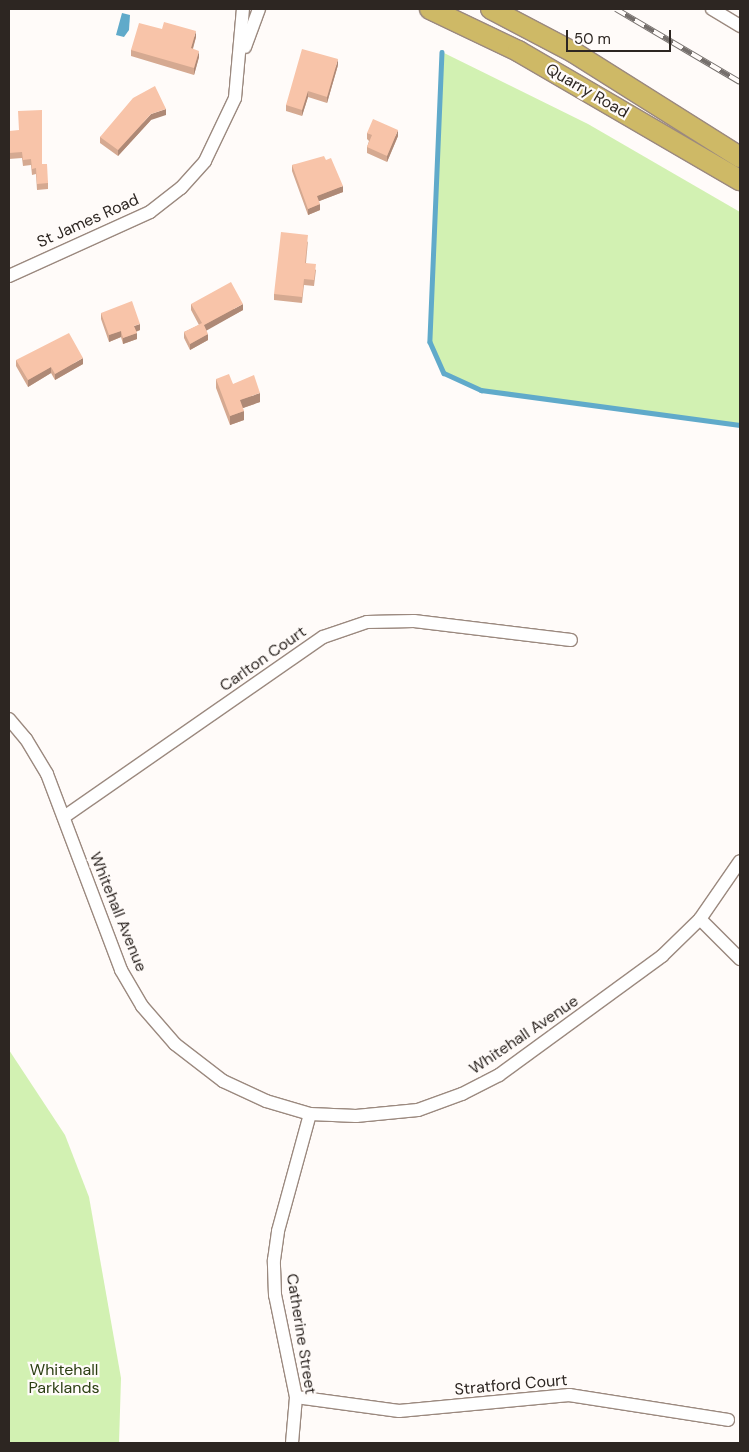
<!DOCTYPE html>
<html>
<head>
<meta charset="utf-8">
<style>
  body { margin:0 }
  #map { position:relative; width:749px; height:1452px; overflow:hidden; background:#fffbf9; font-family:"DM Sans",sans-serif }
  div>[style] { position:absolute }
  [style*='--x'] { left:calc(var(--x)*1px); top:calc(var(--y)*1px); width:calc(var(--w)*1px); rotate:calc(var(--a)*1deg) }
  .green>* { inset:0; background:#d2f1b2 }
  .water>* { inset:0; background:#60aaca }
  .stream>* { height:4.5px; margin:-2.25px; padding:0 2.25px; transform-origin:2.25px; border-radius:2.25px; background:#60aaca }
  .roads { filter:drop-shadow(1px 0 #9b897f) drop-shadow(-1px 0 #9b897f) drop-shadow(0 1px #9b897f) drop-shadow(0 -1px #9b897f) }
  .minor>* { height:12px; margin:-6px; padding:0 6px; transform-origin:6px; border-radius:6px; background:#fff }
  .primary>* { height:20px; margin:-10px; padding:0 10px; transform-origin:10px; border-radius:10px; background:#ceb966 }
  .rail>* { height:5.5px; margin-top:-2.75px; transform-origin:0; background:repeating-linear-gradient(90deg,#fffbf9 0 11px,#756f6c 0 22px); box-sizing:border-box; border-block:1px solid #756f6c }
  .wall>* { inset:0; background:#d5a991 }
  .shaded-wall>* { inset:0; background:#ae8976 }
  .building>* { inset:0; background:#f8c4a9 }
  span { translate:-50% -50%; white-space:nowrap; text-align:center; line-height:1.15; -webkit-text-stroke:4.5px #fffbf9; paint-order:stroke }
  .street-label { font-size:16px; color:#2d2622 }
  .park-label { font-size:16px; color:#2c3f13 }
  .frame { position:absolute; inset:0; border:10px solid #2d2622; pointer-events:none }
  .scale { position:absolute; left:566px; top:30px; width:105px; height:22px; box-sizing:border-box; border:2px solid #2d2622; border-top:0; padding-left:6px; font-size:15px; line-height:18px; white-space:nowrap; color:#2d2622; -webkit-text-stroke:4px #fffbf9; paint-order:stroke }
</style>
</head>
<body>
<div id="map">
  <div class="green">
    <i style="clip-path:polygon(442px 52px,588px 124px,740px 212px,740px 425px,481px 390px,444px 373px,430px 342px)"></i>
    <i style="clip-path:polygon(9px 1050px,65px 1135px,89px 1197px,121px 1378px,119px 1443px,9px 1443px)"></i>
  </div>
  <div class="water">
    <i style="clip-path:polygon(122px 13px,130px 15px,129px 30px,124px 37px,116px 35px)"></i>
  </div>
  <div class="stream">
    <i style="--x:442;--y:52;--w:290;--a:92.4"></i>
    <i style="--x:430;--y:342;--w:34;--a:66"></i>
    <i style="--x:444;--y:373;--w:41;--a:24.7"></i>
    <i style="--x:481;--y:390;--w:261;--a:7.7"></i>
  </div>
  <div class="roads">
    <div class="minor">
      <i style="--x:712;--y:9;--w:33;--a:31"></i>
      <i style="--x:245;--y:47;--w:40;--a:-69.8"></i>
      <i style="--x:9;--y:276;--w:155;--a:-24.4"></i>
      <i style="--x:150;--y:212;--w:39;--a:-38"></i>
      <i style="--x:181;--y:188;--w:36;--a:-48"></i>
      <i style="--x:205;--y:161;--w:70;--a:-64.5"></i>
      <i style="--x:235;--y:98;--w:89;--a:-84.9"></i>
      <i style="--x:9;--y:719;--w:26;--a:50"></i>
      <i style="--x:26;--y:739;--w:41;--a:59"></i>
      <i style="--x:47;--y:774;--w:210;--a:69.3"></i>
      <i style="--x:121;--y:970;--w:42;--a:59.7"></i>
      <i style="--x:142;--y:1006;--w:50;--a:49"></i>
      <i style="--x:175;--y:1044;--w:61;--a:37.6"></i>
      <i style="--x:223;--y:1081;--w:47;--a:24.9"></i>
      <i style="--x:266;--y:1101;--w:46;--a:16.5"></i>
      <i style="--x:310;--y:1114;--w:46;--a:2.5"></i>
      <i style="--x:356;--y:1116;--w:62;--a:-5.5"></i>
      <i style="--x:418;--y:1110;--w:47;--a:-20"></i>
      <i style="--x:462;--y:1094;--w:42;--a:-27.2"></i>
      <i style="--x:499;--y:1075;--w:202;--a:-36.1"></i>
      <i style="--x:662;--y:956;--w:53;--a:-44.2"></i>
      <i style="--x:700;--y:919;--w:70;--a:-55.4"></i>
      <i style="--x:64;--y:817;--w:315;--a:-34.8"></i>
      <i style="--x:323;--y:637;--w:46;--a:-18.8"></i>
      <i style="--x:367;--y:622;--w:47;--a:-1.2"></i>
      <i style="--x:414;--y:621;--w:158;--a:6.9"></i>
      <i style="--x:700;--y:919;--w:57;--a:45"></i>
      <i style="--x:296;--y:1397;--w:104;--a:7.7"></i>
      <i style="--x:399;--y:1411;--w:171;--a:-5.4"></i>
      <i style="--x:569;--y:1395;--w:161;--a:8.9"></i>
      <i style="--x:292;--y:1443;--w:46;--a:-85"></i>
      <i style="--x:296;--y:1397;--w:104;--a:-101.6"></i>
      <i style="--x:275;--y:1295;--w:35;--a:-92"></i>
      <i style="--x:274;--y:1260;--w:29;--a:-82"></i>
      <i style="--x:278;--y:1231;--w:121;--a:-74.7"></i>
    </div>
    <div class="primary">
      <i style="--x:430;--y:9;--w:98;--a:25.5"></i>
      <i style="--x:518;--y:51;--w:257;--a:30.2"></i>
      <i style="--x:491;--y:9;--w:93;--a:27.7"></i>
      <i style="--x:573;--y:52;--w:197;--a:32.2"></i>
    </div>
  </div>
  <div class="rail">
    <i style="--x:616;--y:9;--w:144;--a:30.5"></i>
  </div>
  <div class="wall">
    <i style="clip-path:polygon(162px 29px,196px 37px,193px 49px,199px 57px,194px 75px,131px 56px,131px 50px)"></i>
    <i style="clip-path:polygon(338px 65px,327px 103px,308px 97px,302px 116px,286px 111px,286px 105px)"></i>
    <i style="clip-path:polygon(166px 115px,151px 120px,118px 156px,100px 143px,100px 137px)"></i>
    <i style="clip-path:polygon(9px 131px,42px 164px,48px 183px,48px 189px,37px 190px,36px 174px,32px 175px,31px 165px,23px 166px,22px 158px,9px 159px)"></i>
    <i style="clip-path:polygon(367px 133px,398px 136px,387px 162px,367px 153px,367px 147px,369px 141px,367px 139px)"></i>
    <i style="clip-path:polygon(326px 160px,343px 192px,319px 201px,320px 210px,308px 215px,292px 171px,292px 165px)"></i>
    <i style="clip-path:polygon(308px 241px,306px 263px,316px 270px,314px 286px,304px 285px,302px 303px,274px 300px,274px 294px)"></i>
    <i style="clip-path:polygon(191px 304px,243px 310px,206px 330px,208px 340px,190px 350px,184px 338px,184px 332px,199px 325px,191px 310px)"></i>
    <i style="clip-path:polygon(101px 313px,140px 330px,136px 332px,137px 339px,123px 344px,121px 337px,109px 342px,101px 319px)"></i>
    <i style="clip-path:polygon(16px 360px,83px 364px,55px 380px,51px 373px,28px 387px,16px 366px)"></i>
    <i style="clip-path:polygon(216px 379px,233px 384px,260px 402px,243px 408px,244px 420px,230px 425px,216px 388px)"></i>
  </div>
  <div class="shaded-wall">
    <i style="clip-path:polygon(196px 31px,196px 37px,191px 54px,191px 48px)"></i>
    <i style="clip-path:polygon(199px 51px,199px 57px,194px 75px,194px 68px)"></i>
    <i style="clip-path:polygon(338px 59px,338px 65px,327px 103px,327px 97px)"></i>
    <i style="clip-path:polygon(308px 91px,308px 97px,302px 116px,302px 110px)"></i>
    <i style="clip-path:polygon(166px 109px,166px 115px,151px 120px,118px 156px,118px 150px,151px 114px)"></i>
    <i style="clip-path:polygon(398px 130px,398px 136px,387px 162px,387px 156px)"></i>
    <i style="clip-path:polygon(343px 186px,343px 192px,317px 202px,317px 196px)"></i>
    <i style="clip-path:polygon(320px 204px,320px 210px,308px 215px,308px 209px)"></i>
    <i style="clip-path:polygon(243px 304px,243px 310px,204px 332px,204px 325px)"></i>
    <i style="clip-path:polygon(140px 324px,140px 330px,134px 332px,134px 326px)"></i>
    <i style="clip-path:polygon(121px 331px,121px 337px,109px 342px,109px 335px)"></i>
    <i style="clip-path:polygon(137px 333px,137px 339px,123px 344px,123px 338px)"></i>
    <i style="clip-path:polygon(208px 334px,208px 340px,190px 350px,190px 344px)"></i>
    <i style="clip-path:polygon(83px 358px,83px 364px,55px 380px,55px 374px)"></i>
    <i style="clip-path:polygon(51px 367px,51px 373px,28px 387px,28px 380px)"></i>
    <i style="clip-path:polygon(260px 393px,260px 402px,240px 409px,240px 400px)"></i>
    <i style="clip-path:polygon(244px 411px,244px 420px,230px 425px,230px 416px)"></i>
  </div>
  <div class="building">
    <i style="clip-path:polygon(164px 22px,196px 31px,191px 48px,199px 51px,194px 68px,131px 50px,139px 23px,162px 29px)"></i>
    <i style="clip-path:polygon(302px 49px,338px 59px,327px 97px,308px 91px,302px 110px,286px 105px)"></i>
    <i style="clip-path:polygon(155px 86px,166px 109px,151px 114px,118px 150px,100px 137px,133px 98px)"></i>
    <i style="clip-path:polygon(42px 110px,42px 164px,47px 164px,48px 183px,37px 184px,36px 168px,32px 169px,31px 159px,23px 160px,22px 152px,9px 153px,9px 131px,19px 130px,18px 111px)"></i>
    <i style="clip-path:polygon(373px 119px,398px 130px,387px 156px,367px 147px,372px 135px,367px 133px)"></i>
    <i style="clip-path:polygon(324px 156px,326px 160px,331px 158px,343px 186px,317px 196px,320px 204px,308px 209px,292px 165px)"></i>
    <i style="clip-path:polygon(281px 232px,308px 235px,305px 263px,316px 264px,314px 280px,304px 279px,302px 297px,274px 294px)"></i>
    <i style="clip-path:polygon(231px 282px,243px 304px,204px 325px,208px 334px,190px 344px,184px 332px,202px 323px,191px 304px)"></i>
    <i style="clip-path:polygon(132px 301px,140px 324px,134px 326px,137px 333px,123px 338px,121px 331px,109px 335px,101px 313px)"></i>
    <i style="clip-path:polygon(69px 333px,83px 358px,55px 374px,51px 367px,28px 380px,16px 360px)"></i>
    <i style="clip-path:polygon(229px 374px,233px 384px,254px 375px,260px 393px,240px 400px,244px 411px,230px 416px,216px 379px)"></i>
  </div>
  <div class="street-label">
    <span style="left:587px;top:91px;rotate:30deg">Quarry Road</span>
    <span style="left:88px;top:221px;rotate:-24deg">St James Road</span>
    <span style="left:263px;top:659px;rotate:-35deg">Carlton Court</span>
    <span style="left:118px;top:912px;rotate:68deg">Whitehall Avenue</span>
    <span style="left:524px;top:1035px;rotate:-34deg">Whitehall Avenue</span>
    <span style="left:301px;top:1334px;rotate:81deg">Catherine Street</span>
    <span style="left:511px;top:1385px;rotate:-5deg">Stratford Court</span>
  </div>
  <div class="park-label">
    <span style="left:64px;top:1379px">Whitehall<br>Parklands</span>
  </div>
  <div class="frame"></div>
  <div class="scale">50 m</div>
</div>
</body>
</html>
